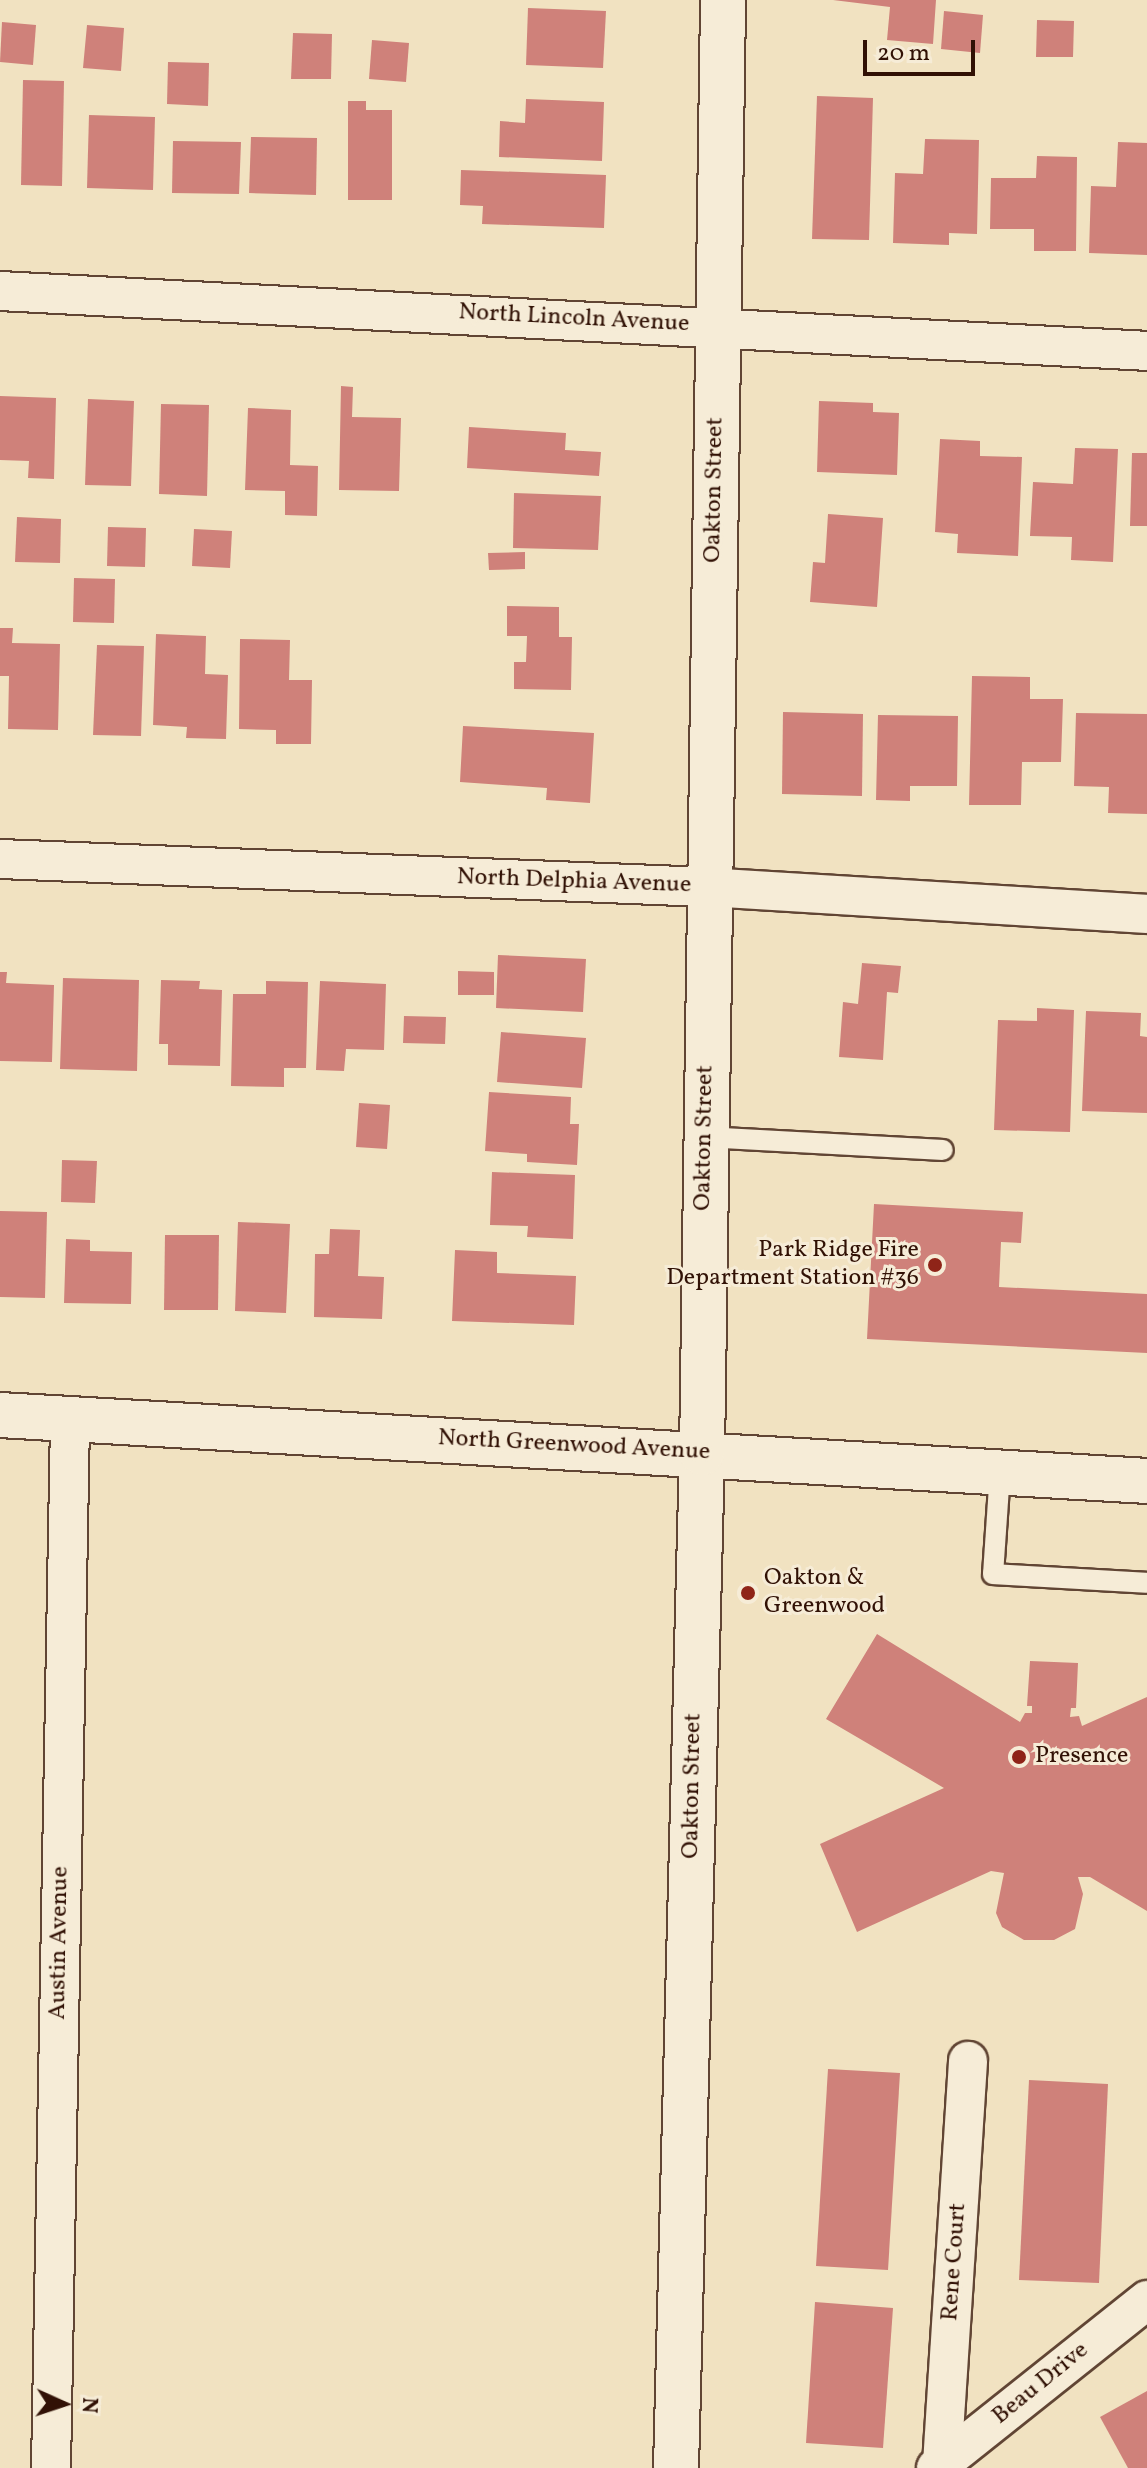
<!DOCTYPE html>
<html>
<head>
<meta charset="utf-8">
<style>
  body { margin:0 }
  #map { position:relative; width:1147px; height:2468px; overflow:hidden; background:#f1e2c1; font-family:Vollkorn,serif }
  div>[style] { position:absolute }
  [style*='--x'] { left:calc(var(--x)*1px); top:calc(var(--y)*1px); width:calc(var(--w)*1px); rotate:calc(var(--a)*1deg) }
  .building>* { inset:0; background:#cf817a }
  .roads { filter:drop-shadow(2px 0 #614534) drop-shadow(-2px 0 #614534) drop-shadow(0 2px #614534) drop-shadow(0 -2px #614534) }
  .lane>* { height:20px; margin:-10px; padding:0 10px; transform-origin:10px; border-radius:10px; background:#f6ecd7 }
  .street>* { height:38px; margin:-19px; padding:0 19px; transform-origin:19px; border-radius:19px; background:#f6ecd7 }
  .secondary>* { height:44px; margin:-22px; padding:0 22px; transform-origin:22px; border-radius:22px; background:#f6ecd7 }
  .dots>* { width:22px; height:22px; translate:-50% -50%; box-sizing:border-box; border:4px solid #f6ecd7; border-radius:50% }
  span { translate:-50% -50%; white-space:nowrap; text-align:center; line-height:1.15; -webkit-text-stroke:6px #f6ecd7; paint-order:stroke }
  .street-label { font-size:24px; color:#311105 }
  .poi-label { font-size:24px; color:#311105 }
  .right { translate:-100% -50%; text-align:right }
  .left { translate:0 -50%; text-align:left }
  .north { position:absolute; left:24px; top:2364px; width:80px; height:80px; -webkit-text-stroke:6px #f6ecd7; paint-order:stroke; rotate:93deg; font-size:22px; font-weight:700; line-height:32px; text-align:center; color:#311105 }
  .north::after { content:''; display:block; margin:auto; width:28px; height:36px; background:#311105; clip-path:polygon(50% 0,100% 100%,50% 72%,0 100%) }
  .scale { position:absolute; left:863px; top:40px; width:112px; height:36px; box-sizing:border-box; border:4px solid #311105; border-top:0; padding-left:10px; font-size:24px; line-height:28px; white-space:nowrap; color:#311105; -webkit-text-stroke:6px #f6ecd7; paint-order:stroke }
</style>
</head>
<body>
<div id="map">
  <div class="building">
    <i style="clip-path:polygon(833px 0,936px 0,933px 44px,887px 40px,890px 7px)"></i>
    <i style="clip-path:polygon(528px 8px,606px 11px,603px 68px,526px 65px)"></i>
    <i style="clip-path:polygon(944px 11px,983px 15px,980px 53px,941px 49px)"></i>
    <i style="clip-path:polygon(1037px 20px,1074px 21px,1073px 57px,1036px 57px)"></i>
    <i style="clip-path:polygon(2px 22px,36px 25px,33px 65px,0 62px)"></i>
    <i style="clip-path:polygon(87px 25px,124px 28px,121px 71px,83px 68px)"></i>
    <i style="clip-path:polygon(293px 33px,332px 34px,331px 79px,291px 79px)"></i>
    <i style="clip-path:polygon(372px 40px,409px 43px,406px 82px,369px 79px)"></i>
    <i style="clip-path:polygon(168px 62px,209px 63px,208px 106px,167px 104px)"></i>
    <i style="clip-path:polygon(23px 80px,64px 81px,62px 186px,21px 185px)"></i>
    <i style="clip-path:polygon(817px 96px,873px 98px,869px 240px,812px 239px)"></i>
    <i style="clip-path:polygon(526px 99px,604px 102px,602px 161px,499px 157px,500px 121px,525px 123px)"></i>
    <i style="clip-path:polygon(348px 101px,366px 101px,366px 110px,392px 110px,392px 200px,348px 200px)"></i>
    <i style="clip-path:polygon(89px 115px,155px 117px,153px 190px,87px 188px)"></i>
    <i style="clip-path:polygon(251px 137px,317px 138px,316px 195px,249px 193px)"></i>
    <i style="clip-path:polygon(925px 139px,979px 140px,977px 234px,949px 233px,949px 245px,893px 243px,895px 173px,923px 174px)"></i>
    <i style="clip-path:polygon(173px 141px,241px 142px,239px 194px,172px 193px)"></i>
    <i style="clip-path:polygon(1118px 142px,1147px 143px,1147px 255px,1089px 253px,1091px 186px,1116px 187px)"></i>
    <i style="clip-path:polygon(1037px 156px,1077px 157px,1076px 251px,1034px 251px,1034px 229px,990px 229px,991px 178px,1036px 178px)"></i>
    <i style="clip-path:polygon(461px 170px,606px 175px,604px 228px,482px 224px,483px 206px,460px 205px)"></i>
    <i style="clip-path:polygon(341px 386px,353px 387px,352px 417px,401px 418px,399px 491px,339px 490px)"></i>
    <i style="clip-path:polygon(0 396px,56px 398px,54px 479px,28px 478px,29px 461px,0 460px)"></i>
    <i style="clip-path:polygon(88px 399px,134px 401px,131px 486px,85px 485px)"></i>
    <i style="clip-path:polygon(819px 401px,873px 403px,873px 412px,899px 413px,897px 475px,817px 472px)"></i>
    <i style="clip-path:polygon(161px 404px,209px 405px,207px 496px,159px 494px)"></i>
    <i style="clip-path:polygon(248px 408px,291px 410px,290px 465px,318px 466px,317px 516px,285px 515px,285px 491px,245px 490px)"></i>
    <i style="clip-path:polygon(469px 427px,566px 433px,565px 450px,601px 452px,599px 476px,467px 468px)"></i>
    <i style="clip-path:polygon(940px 439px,980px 441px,980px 456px,1022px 457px,1018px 556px,957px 553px,958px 534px,935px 532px)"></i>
    <i style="clip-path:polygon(1075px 448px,1118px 449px,1113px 562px,1071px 560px,1072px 537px,1030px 536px,1033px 482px,1073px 484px)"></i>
    <i style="clip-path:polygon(1132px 453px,1147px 453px,1147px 526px,1130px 526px)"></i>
    <i style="clip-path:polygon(514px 493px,601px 496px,598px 550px,513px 548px)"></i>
    <i style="clip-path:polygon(828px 514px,883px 518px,877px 607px,810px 602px,813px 562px,825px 563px)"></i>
    <i style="clip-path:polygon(17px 517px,61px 519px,60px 563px,15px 562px)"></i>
    <i style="clip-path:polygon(108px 527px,146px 528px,145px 567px,107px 566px)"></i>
    <i style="clip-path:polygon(194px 529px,232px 531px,230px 568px,192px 566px)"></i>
    <i style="clip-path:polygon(525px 552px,525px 569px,489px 570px,488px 553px)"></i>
    <i style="clip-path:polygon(74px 578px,115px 579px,114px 623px,73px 622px)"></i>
    <i style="clip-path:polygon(507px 606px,559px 607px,559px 637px,572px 637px,571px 690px,514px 689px,514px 662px,526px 662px,527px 636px,507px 636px)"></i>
    <i style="clip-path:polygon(0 628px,13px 628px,12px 643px,60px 644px,58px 730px,8px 729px,9px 676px,0 676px)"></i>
    <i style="clip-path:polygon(156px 634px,206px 636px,205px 674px,228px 675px,226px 739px,186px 738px,187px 727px,153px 725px)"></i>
    <i style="clip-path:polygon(240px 639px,290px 640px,289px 680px,312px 680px,311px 744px,276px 744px,276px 730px,239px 729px)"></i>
    <i style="clip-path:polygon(97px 645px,144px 646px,141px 736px,93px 735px)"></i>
    <i style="clip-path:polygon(972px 676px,1030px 677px,1030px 699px,1063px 699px,1061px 762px,1022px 762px,1021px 805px,969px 805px)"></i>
    <i style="clip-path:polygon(783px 712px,863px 714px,862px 796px,782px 794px)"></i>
    <i style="clip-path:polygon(1076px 713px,1147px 714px,1147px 814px,1108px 813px,1109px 787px,1074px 786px)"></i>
    <i style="clip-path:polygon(878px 715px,958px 716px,957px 786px,910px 786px,910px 801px,876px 800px)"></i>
    <i style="clip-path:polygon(463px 726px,594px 733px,590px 803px,546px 800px,547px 788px,460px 782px)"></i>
    <i style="clip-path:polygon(498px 955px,586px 959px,583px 1012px,496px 1008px)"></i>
    <i style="clip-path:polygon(862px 963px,901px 966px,898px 993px,887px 992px,883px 1060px,839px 1057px,843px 1002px,858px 1004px)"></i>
    <i style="clip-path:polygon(458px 971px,494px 972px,494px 995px,458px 995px)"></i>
    <i style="clip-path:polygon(0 972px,7px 972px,6px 983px,54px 985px,52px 1062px,0 1061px)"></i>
    <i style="clip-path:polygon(63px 978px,139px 980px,137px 1071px,60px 1069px)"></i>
    <i style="clip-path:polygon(161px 980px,200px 981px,199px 989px,222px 990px,220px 1066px,168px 1065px,168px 1044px,159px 1044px)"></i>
    <i style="clip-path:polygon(266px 981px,308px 982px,306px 1068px,284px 1068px,284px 1087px,231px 1086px,233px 994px,266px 994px)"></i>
    <i style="clip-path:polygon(320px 981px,386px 984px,384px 1050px,346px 1049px,344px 1071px,316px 1070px)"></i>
    <i style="clip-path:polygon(1037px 1008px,1074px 1010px,1070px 1132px,994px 1130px,998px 1020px,1037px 1021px)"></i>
    <i style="clip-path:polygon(1086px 1011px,1141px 1013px,1140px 1036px,1147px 1037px,1147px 1113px,1082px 1111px)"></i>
    <i style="clip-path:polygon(404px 1016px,446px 1017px,445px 1044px,403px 1043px)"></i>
    <i style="clip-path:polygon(501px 1032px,586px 1038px,582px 1088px,497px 1082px)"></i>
    <i style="clip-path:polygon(489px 1092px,571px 1097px,570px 1124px,579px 1124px,577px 1165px,527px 1162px,527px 1154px,485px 1151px)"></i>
    <i style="clip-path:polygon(359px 1103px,390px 1105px,387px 1149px,356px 1147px)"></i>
    <i style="clip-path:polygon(62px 1160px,97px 1161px,95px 1203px,61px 1202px)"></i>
    <i style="clip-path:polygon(492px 1172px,575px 1175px,573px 1239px,527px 1237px,528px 1226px,490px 1225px)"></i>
    <i style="clip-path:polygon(874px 1204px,1023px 1212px,1021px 1243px,1001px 1242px,999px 1287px,1147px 1294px,1147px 1353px,867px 1339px)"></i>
    <i style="clip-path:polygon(0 1211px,47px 1212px,45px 1298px,0 1297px)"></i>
    <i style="clip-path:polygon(238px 1222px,290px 1224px,286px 1313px,235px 1311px)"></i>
    <i style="clip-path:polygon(330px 1229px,360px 1230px,358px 1276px,384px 1277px,382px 1319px,314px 1317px,315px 1254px,329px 1254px)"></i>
    <i style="clip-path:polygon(165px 1235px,219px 1235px,218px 1310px,164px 1310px)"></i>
    <i style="clip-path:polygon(66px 1239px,90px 1240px,90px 1251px,132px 1252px,131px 1304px,64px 1303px)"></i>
    <i style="clip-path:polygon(455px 1250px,497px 1252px,497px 1273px,576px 1276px,574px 1325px,452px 1321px)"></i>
    <i style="clip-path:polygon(877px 1634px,1020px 1722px,1025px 1713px,1032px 1713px,1032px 1706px,1027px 1706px,1030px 1661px,1078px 1663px,1076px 1708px,1071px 1708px,1070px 1717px,1079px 1716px,1082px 1726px,1147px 1697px,1147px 1911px,1090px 1877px,1078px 1877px,1083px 1894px,1075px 1929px,1054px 1940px,1024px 1940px,1002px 1927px,996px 1913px,1004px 1873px,991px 1871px,857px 1932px,820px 1844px,944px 1788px,826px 1719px)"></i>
    <i style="clip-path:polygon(828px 2069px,900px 2073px,888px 2270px,816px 2266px)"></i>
    <i style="clip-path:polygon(1029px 2080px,1108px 2084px,1099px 2283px,1019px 2280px)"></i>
    <i style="clip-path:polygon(815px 2302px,893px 2308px,883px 2448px,806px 2443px)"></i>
    <i style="clip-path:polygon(1147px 2391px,1147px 2468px,1128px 2468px,1100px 2417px)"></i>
  </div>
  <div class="roads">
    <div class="lane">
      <i style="--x:705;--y:1137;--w:238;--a:3.1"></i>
      <i style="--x:1000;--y:1472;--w:102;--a:93.9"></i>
      <i style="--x:993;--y:1574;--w:154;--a:3.3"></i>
    </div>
    <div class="street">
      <i style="--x:0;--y:291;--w:1149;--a:2.99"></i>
      <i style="--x:0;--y:859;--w:708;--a:2.27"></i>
      <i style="--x:707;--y:887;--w:441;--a:3.5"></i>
      <i style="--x:942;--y:2464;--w:404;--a:-86.3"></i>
      <i style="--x:51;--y:2468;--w:1049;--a:-88.96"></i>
      <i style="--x:936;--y:2468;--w:270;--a:-38.5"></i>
    </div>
    <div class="secondary">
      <i style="--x:0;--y:1415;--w:1149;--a:3.29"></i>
      <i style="--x:676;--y:2468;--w:1015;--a:-88.53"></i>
      <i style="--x:702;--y:1453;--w:1453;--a:-89.17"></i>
    </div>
  </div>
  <div class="dots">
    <i style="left:935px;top:1265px;background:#8f2418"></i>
    <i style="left:748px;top:1593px;background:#8f2418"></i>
    <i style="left:1019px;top:1757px;background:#8f2418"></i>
  </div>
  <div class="street-label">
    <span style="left:574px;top:319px;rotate:3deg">North Lincoln Avenue</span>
    <span style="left:715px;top:490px;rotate:-89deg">Oakton Street</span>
    <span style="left:574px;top:882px;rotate:2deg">North Delphia Avenue</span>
    <span style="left:705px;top:1138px;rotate:-89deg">Oakton Street</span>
    <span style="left:574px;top:1446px;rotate:3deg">North Greenwood Avenue</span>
    <span style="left:693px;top:1786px;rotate:-89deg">Oakton Street</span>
    <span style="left:60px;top:1943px;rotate:-89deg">Austin Avenue</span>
    <span style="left:955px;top:2262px;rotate:-86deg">Rene Court</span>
    <span style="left:1041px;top:2384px;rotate:-39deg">Beau Drive</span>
  </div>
  <div class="poi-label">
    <span class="right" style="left:919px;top:1265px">Park Ridge Fire<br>Department Station #36</span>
    <span class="left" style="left:764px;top:1593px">Oakton &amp;<br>Greenwood</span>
    <span class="left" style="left:1035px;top:1757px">Presence</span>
  </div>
  <div class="north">N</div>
  <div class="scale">20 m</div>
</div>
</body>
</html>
